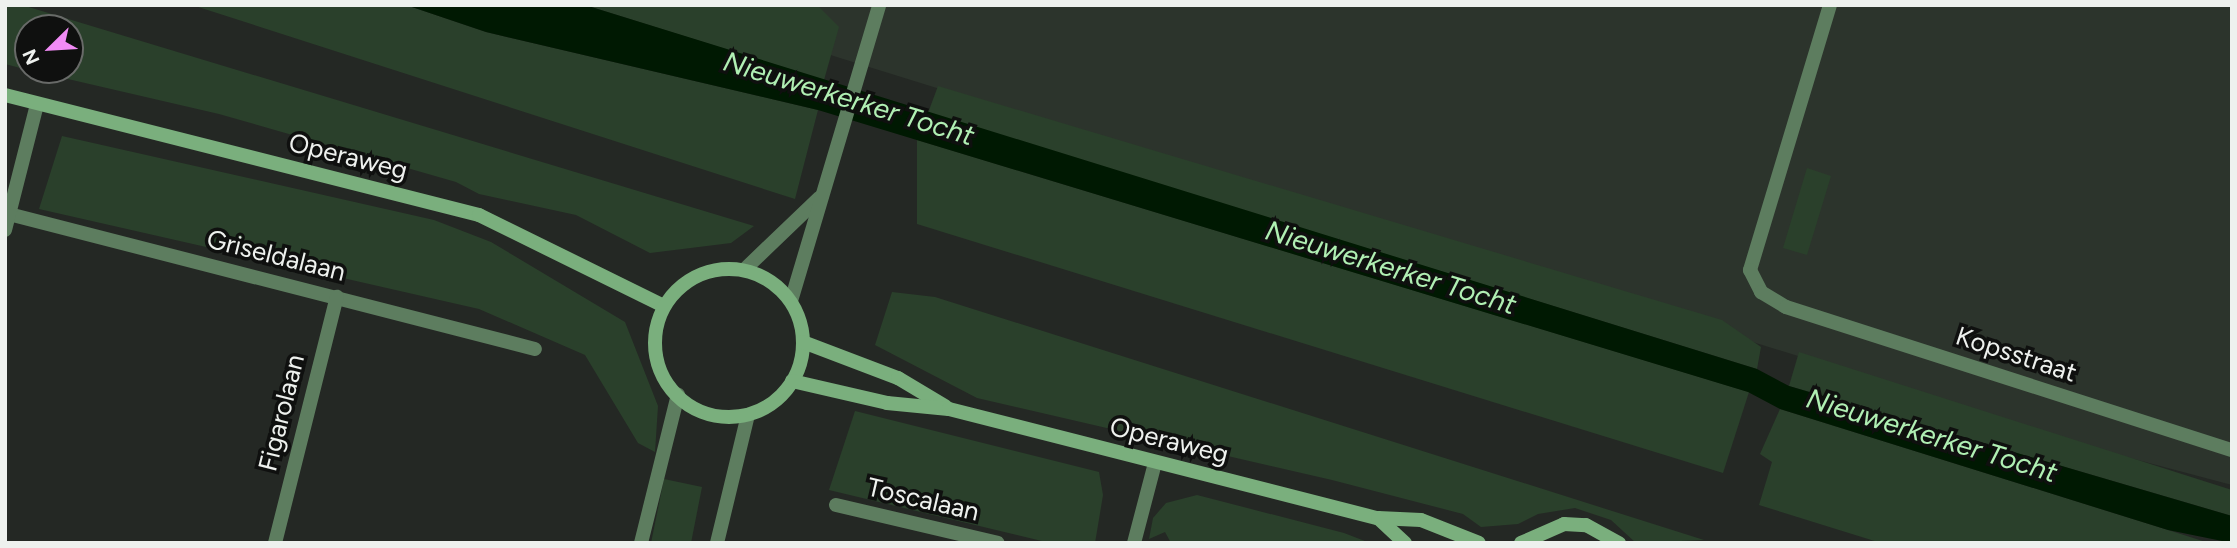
<!DOCTYPE html>
<html>
<head>
<meta charset="utf-8">
<style>
  body { margin:0 }
  #map { position:relative; width:2237px; height:548px; overflow:hidden; background:#242824; font-family:Figtree,sans-serif }
  div>[style] { position:absolute }
  [style*='--x'] { left:calc(var(--x)*1px); top:calc(var(--y)*1px); width:calc(var(--w)*1px); rotate:calc(var(--a)*1deg) }
  .built>* { inset:0; background:#2c342c }
  .green>* { inset:0; background:#2a402b }
  .water>* { inset:0; background:#001902 }
  .minor>* { height:14px; margin:-7px; padding:0 7px; transform-origin:7px; border-radius:7px; background:#5d7d5f }
  .secondary>* { height:14px; margin:-7px; padding:0 7px; transform-origin:7px; border-radius:7px; background:#7aaf7d }
  .secondary>.ring { margin:-7px; padding:0; box-sizing:content-box; background:none; border:14px solid #7aaf7d; border-radius:50% }
  span { translate:-50% -50%; white-space:nowrap; text-align:center; line-height:1.15; -webkit-text-stroke:7px #0f100f; paint-order:stroke }
  .street-label { font-size:26px; color:#eef1ee }
  .water-label { font-size:28px; color:#b0efb3; font-style:italic }
  .frame { position:absolute; inset:0; border:7px solid #eef1ee; pointer-events:none }
  .north { position:absolute; left:14px; top:14px; width:70px; height:70px; box-sizing:border-box; background:#0f100f; border:2px solid #686a68; border-radius:50%; rotate:246deg; font-size:19px; font-weight:700; line-height:28px; text-align:center; color:#eef1ee }
  .north::after { content:''; display:block; margin:auto; width:24px; height:32px; background:#f18bf5; clip-path:polygon(50% 0,100% 100%,50% 72%,0 100%) }
</style>
</head>
<body>
<div id="map">
  <div class="built">
    <i style="clip-path:polygon(670px 5px,2232px 5px,2232px 485px,2100px 450px)"></i>
  </div>
  <div class="green">
    <i style="clip-path:polygon(5px 5px,22px 5px,754px 226px,731px 243px,650px 253px,576px 215px,479px 194px,456px 182px,219px 114px,29px 70px,70px 70px,70px 28px,28px 28px,28px 70px,5px 64px)"></i>
    <i style="clip-path:polygon(192px 5px,406px 5px,486px 32px,818px 110px,795px 199px)"></i>
    <i style="clip-path:polygon(585px 5px,817px 5px,839px 27px,824px 80px)"></i>
    <i style="clip-path:polygon(938px 86px,1722px 320px,1761px 347px,1757px 369px,928px 113px)"></i>
    <i style="clip-path:polygon(62px 136px,434px 220px,491px 242px,625px 322px,658px 406px,655px 452px,638px 443px,585px 355px,479px 309px,39px 209px)"></i>
    <i style="clip-path:polygon(917px 140px,1749px 392px,1723px 473px,917px 224px)"></i>
    <i style="clip-path:polygon(1807px 168px,1831px 176px,1807px 255px,1783px 248px)"></i>
    <i style="clip-path:polygon(892px 292px,935px 297px,1704px 540px,1636px 543px,1611px 520px,1575px 508px,1538px 514px,1518px 524px,1481px 527px,1463px 514px,1332px 480px,977px 398px,875px 345px)"></i>
    <i style="clip-path:polygon(1799px 352px,2232px 490px,2232px 516px,1789px 386px)"></i>
    <i style="clip-path:polygon(1780px 409px,2168px 530px,2209px 543px,1881px 543px,1759px 505px,1772px 462px,1760px 454px)"></i>
    <i style="clip-path:polygon(855px 411px,1099px 472px,1103px 495px,1095px 543px,1050px 543px,829px 490px)"></i>
    <i style="clip-path:polygon(664px 479px,702px 487px,691px 543px,651px 543px)"></i>
    <i style="clip-path:polygon(1197px 495px,1344px 533px,1370px 543px,1171px 543px,1165px 532px,1149px 539px,1153px 518px,1166px 503px)"></i>
  </div>
  <div class="water">
    <i style="clip-path:polygon(406px 5px,585px 5px,1757px 369px,1789px 386px,2232px 516px,2232px 543px,2168px 530px,1780px 409px,1748px 392px,818px 110px,486px 32px)"></i>
  </div>
  <div class="minor">
    <i style="--x:1830;--y:5;--w:277;--a:106.8"></i>
    <i style="--x:1750;--y:270;--w:25;--a:63"></i>
    <i style="--x:1761;--y:292;--w:29;--a:31"></i>
    <i style="--x:1786;--y:307;--w:468;--a:17.8"></i>
    <i style="--x:5;--y:213;--w:547;--a:14.39"></i>
    <i style="--x:5;--y:230;--w:130;--a:-75.7"></i>
    <i style="--x:745;--y:269;--w:103;--a:-43.8"></i>
    <i style="--x:791;--y:301;--w:309;--a:-73.4"></i>
    <i style="--x:836;--y:505;--w:166;--a:13.2"></i>
    <i style="--x:275;--y:543;--w:254;--a:-75.9"></i>
    <i style="--x:641;--y:543;--w:153;--a:-76"></i>
    <i style="--x:717;--y:543;--w:132;--a:-76.4"></i>
    <i style="--x:1134;--y:543;--w:83;--a:-75.3"></i>
  </div>
  <div class="secondary">
    <i style="--x:5;--y:95;--w:489;--a:14.2"></i>
    <i style="--x:479;--y:215;--w:206;--a:26.2"></i>
    <i class="ring" style="left:655px;top:269px;width:134px;height:134px"></i>
    <i style="--x:803;--y:342;--w:102;--a:20.8"></i>
    <i style="--x:898;--y:378;--w:55;--a:30.8"></i>
    <i style="--x:792;--y:381;--w:98;--a:13"></i>
    <i style="--x:887;--y:403;--w:62;--a:5.5"></i>
    <i style="--x:949;--y:409;--w:443;--a:14.3"></i>
    <i style="--x:1378;--y:518;--w:43;--a:2.7"></i>
    <i style="--x:1421;--y:520;--w:62;--a:21.6"></i>
    <i style="--x:1378;--y:518;--w:37;--a:43"></i>
    <i style="--x:1521;--y:543;--w:47;--a:-23.8"></i>
    <i style="--x:1564;--y:524;--w:22;--a:3"></i>
    <i style="--x:1586;--y:525;--w:38;--a:29"></i>
  </div>
  <div class="street-label">
    <span style="left:348px;top:157px;rotate:14deg">Operaweg</span>
    <span style="left:276px;top:256px;rotate:14deg">Griseldalaan</span>
    <span style="left:2016px;top:355px;rotate:18deg">Kopsstraat</span>
    <span style="left:282px;top:413px;rotate:-76deg">Figarolaan</span>
    <span style="left:1169px;top:441px;rotate:14deg">Operaweg</span>
    <span style="left:923px;top:500px;rotate:13deg">Toscalaan</span>
  </div>
  <div class="water-label">
    <span style="left:849px;top:98px;rotate:17deg">Nieuwerkerker Tocht</span>
    <span style="left:1391px;top:267px;rotate:17deg">Nieuwerkerker Tocht</span>
    <span style="left:1932px;top:435px;rotate:17deg">Nieuwerkerker Tocht</span>
  </div>
  <div class="frame"></div>
  <div class="north">N</div>
</div>
</body>
</html>
